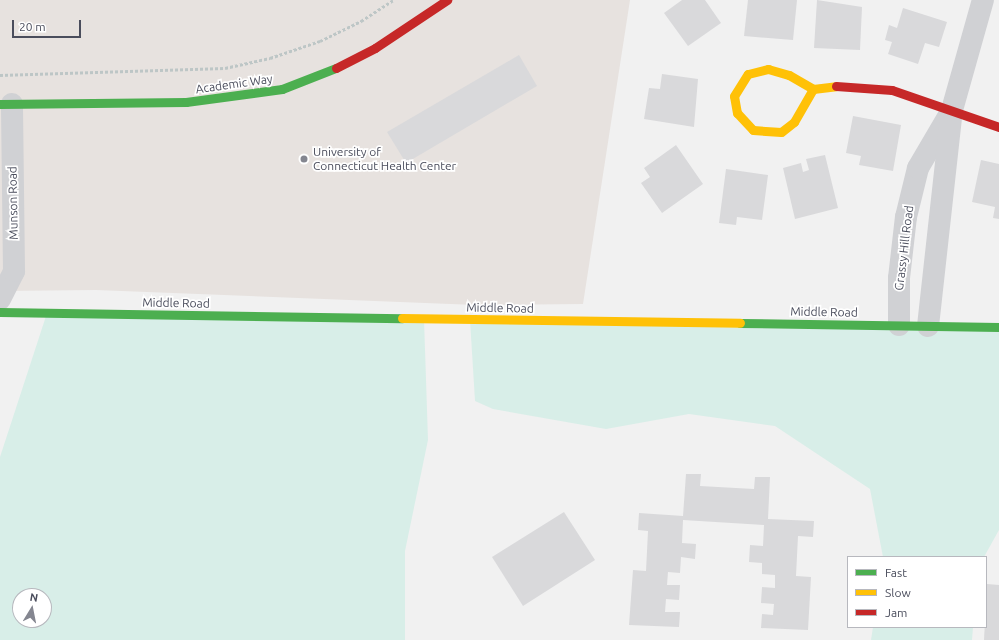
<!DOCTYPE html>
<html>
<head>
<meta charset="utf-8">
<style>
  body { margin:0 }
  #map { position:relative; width:999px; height:640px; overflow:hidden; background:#f1f1f1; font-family:Ubuntu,sans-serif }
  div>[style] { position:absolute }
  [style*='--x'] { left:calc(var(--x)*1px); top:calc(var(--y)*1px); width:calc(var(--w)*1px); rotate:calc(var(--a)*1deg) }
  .medical>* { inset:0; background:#e7e2df }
  .green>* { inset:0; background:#d8eee8 }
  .building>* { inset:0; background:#d9d9db }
  .path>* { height:2.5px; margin-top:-1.25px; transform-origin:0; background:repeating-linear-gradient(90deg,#bdc6c6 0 3px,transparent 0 5px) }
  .street>* { height:22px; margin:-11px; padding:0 11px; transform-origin:11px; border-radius:11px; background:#d0d1d4 }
  .fast>* { height:9px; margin:-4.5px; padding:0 4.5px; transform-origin:4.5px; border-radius:4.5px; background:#4caf50 }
  .slow>* { height:9px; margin:-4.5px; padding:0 4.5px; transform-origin:4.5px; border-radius:4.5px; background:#ffc107 }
  .jam>* { height:9px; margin:-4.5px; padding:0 4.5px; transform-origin:4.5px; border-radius:4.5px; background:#c62828 }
  .dots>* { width:11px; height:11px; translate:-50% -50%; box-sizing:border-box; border:2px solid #fff; border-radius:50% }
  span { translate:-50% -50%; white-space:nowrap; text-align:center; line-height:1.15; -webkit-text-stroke:3.5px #fff; paint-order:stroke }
  .street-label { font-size:12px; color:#4a4d5c }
  .poi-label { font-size:12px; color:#4a4d5c }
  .left { translate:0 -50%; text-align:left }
  .legend { position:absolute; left:847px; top:556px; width:140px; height:72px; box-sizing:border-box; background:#fff; border:1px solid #b7b8be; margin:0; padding:5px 7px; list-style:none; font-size:12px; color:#4a4d5c }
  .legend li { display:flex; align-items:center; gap:8px; height:20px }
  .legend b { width:20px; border:1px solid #b7b8be }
  .north { position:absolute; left:12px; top:588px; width:40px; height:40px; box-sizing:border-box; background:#fff; border:1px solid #b7b8be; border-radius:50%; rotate:10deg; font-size:11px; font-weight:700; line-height:16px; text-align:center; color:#4a4d5c }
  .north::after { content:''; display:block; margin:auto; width:14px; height:18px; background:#848690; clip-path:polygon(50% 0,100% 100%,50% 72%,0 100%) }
  .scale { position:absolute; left:12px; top:20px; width:69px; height:18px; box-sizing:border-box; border:2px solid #4a4d5c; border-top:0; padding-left:5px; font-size:12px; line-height:14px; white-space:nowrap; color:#4a4d5c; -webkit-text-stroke:3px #fff; paint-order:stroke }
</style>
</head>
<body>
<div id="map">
  <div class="medical">
    <i style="clip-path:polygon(0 0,630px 0,583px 304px,476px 305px,96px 290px,0 291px)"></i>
  </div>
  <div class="green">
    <i style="clip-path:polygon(evenodd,47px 313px,424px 319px,428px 440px,405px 551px,405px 640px,0 640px,0 457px,47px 313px,20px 596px,44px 596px,44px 620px,20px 620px,20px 596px)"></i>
    <i style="clip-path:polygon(470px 320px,999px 327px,999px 530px,984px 557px,883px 557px,870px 489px,775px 426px,689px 414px,606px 429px,493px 409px,475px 401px)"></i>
    <i style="clip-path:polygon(873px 627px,973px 627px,972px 640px,871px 640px)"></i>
  </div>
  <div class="building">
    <i style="clip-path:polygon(682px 0,705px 0,721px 23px,688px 46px,664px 13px)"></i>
    <i style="clip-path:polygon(748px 0,797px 0,793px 40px,744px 36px)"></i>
    <i style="clip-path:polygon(817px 0,862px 7px,860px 50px,814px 48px)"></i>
    <i style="clip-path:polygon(903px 8px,947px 22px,939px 47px,925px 43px,918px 64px,888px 54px,892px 42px,885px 40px,889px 25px,897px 28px)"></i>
    <i style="clip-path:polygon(519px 55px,537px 86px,406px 163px,387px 132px)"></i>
    <i style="clip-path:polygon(662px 74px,698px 79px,694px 127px,644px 119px,649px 88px,660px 89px)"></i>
    <i style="clip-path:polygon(853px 116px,901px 125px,893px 171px,859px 165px,861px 156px,846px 153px)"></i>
    <i style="clip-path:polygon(676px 145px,703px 184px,662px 213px,641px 183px,650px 177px,644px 168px)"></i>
    <i style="clip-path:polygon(825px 155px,838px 208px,795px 219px,783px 168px,801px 163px,803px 172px,809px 170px,806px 159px)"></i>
    <i style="clip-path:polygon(981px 160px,999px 164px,999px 219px,993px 218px,995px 207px,972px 202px)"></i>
    <i style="clip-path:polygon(726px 169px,768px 175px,762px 220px,737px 217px,736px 225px,719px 223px)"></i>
    <i style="clip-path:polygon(686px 474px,701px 474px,700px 486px,754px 489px,755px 477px,770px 477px,768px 519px,814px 521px,813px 537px,798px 536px,796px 576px,811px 577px,808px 630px,761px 628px,762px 614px,773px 615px,774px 604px,761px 603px,762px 587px,775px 588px,775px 575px,762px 574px,762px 563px,749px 562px,750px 545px,763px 546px,764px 525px,683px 520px,682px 543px,696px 544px,695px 559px,681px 557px,680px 573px,668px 572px,667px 585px,680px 585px,679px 600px,666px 599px,665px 612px,680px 612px,679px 627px,629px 625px,633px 570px,646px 571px,648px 531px,638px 530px,639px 513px,683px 516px)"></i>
    <i style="clip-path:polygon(564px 512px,595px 560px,523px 606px,492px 557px)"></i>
    <i style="clip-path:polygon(987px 584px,999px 585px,999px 640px,984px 640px)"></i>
  </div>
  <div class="path">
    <i style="--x:0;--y:75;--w:225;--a:-1.8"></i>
    <i style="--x:225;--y:68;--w:46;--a:-12.5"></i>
    <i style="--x:270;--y:58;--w:53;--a:-18.8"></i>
    <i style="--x:320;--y:41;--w:46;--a:-26"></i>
    <i style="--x:361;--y:21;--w:38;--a:-33"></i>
  </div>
  <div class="street">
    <i style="--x:0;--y:299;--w:31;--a:-63"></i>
    <i style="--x:14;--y:271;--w:167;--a:-90.7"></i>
    <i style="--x:899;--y:325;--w:47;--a:-90"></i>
    <i style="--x:899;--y:278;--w:61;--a:-83.5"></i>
    <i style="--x:906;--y:217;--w:50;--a:-76.2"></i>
    <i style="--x:918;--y:168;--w:67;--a:-59.6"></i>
    <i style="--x:928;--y:326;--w:217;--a:-83.7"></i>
    <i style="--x:952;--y:110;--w:114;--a:-74.3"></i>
  </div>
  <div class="fast">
    <i style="--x:0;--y:104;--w:186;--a:-0.6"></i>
    <i style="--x:186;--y:102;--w:97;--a:-7.7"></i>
    <i style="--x:282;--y:89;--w:58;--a:-21.3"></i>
    <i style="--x:0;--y:312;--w:402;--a:0.9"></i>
    <i style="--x:740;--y:323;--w:259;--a:0.9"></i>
  </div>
  <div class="slow">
    <i style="--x:813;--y:89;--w:38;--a:120"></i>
    <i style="--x:794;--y:122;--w:16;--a:142"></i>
    <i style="--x:781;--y:132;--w:28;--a:-176"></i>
    <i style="--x:753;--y:130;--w:23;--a:-133"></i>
    <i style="--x:737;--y:113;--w:17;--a:-100"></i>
    <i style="--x:734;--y:96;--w:26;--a:-58"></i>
    <i style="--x:748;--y:74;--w:21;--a:-14"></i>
    <i style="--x:768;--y:69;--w:22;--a:16"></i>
    <i style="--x:789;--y:75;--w:28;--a:30"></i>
    <i style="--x:813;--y:89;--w:23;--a:-7"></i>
    <i style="--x:402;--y:318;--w:338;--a:0.8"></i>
  </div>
  <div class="jam">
    <i style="--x:336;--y:68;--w:44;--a:-27.1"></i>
    <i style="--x:375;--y:48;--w:87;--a:-33.7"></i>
    <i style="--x:836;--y:86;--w:56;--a:4.1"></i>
    <i style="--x:892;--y:90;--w:113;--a:19.1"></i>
  </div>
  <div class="dots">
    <i style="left:304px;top:159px;background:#848690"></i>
  </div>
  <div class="street-label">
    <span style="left:234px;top:84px;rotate:-8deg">Academic Way</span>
    <span style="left:13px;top:203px;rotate:-91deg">Munson Road</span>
    <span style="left:904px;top:248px;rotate:-83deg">Grassy Hill Road</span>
    <span style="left:176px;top:303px;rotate:1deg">Middle Road</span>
    <span style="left:500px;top:308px;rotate:1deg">Middle Road</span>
    <span style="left:824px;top:312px;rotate:1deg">Middle Road</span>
  </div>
  <div class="poi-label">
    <span class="left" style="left:313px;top:159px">University of<br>Connecticut Health Center</span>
  </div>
  <ul class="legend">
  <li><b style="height:5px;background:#4caf50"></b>Fast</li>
  <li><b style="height:5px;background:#ffc107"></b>Slow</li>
  <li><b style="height:5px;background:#c62828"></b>Jam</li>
  </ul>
  <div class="north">N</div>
  <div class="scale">20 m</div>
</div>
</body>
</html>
